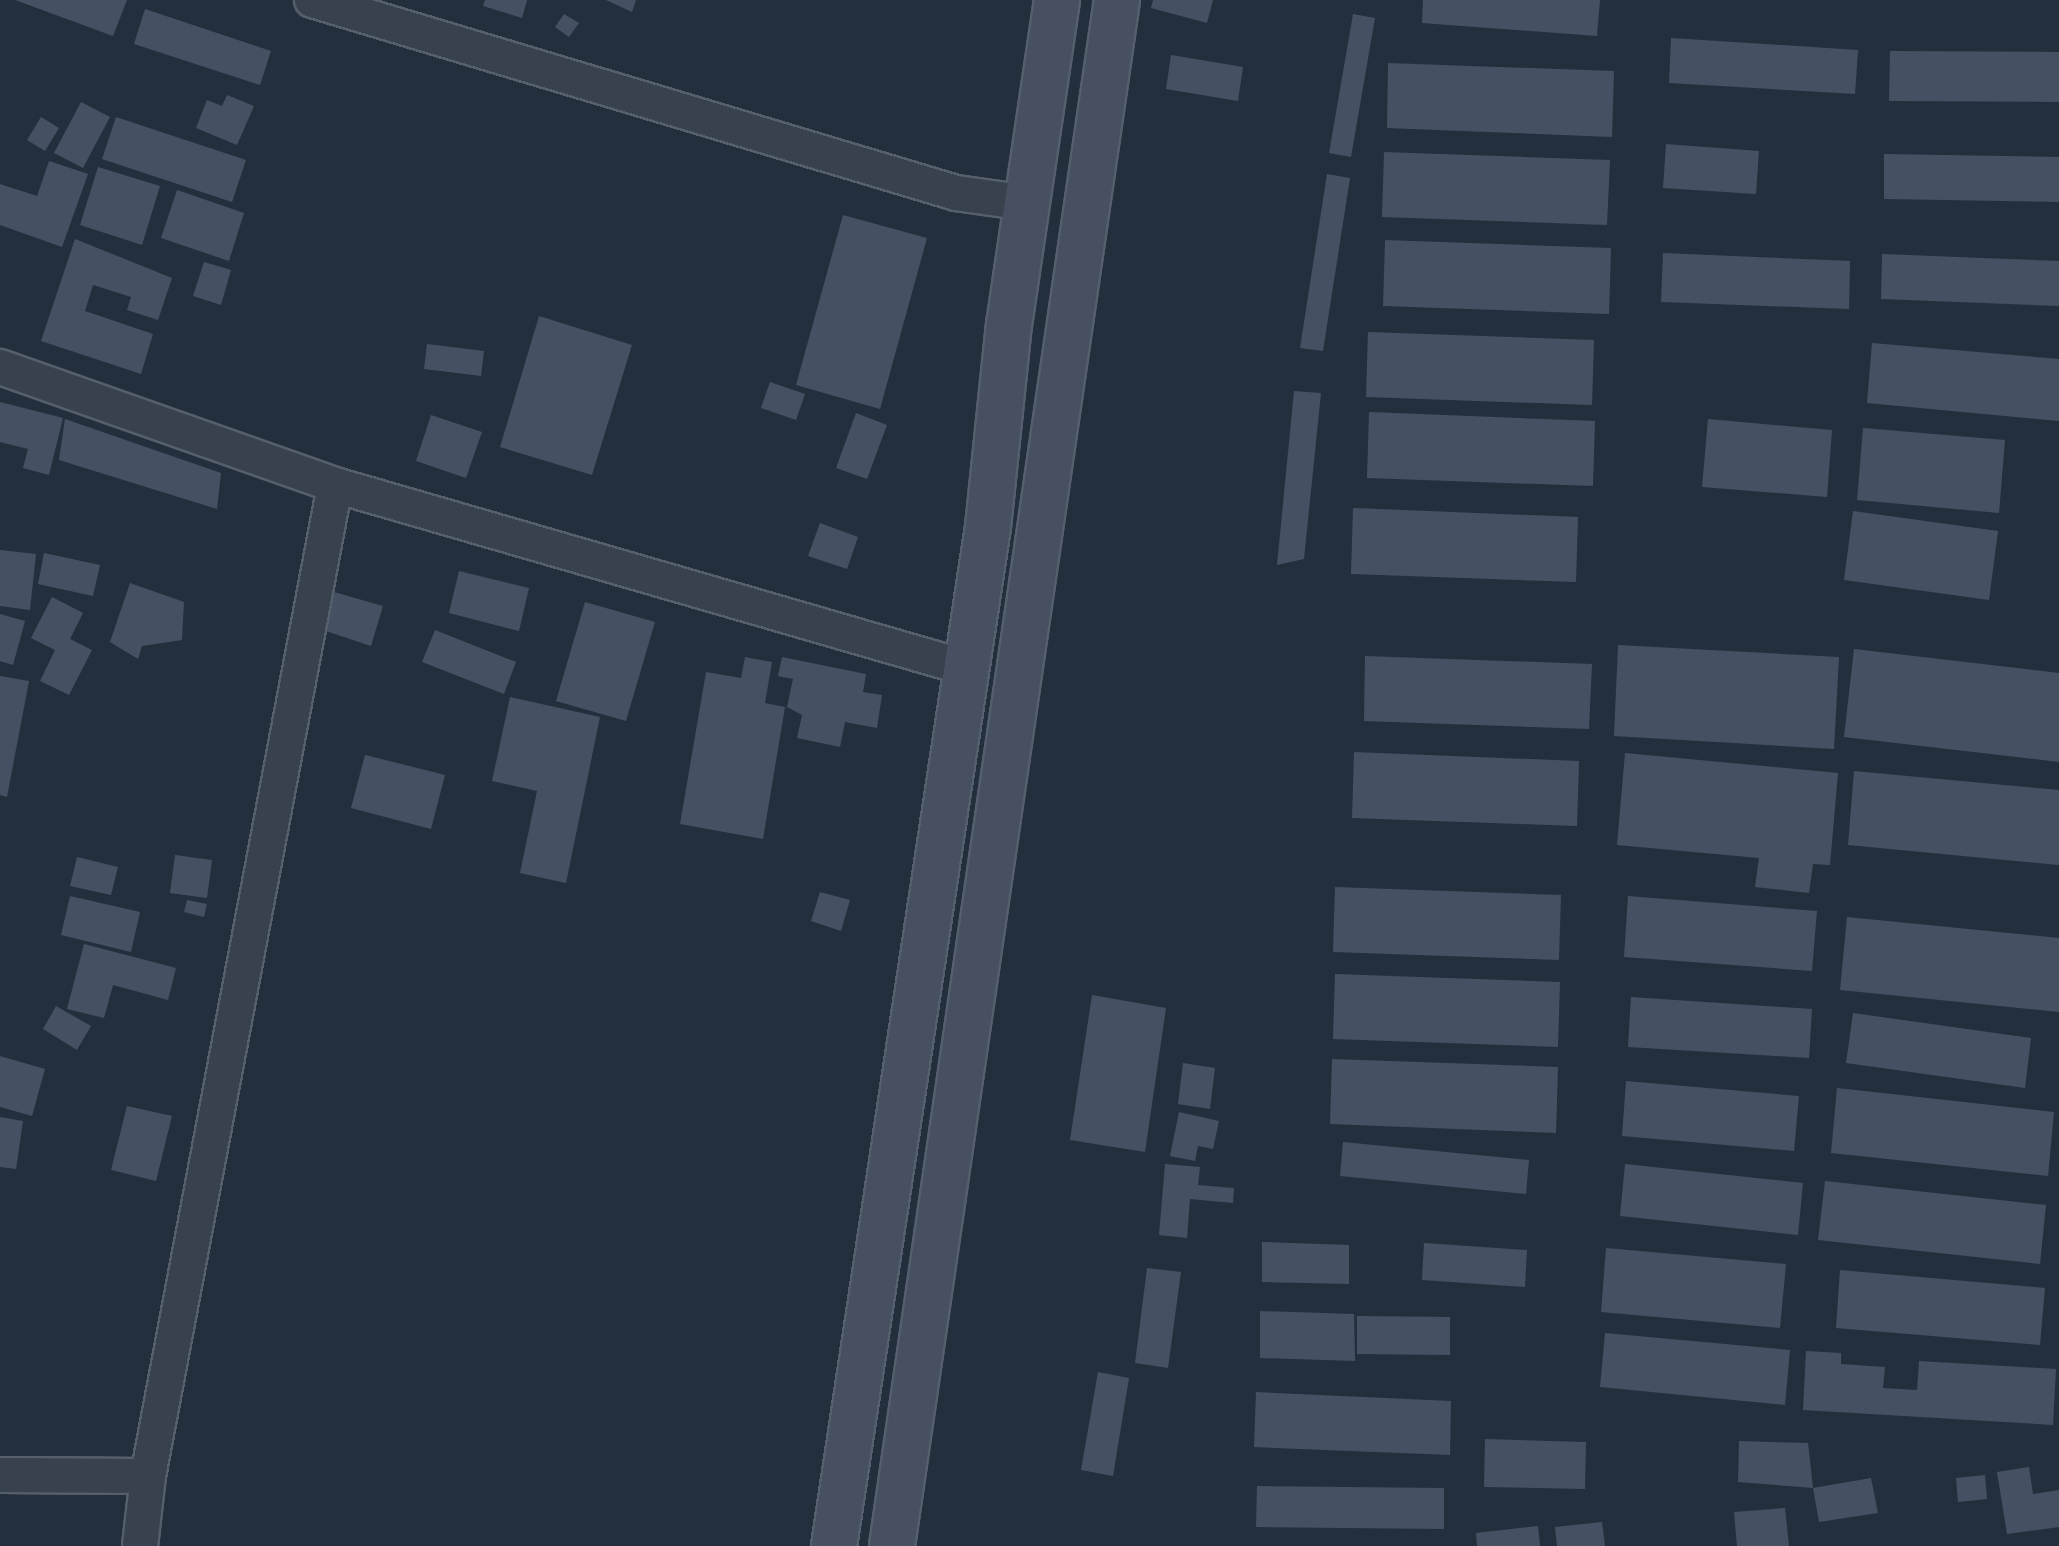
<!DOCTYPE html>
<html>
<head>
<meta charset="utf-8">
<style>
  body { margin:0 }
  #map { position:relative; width:2059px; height:1546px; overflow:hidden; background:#242f3e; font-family:"Source Sans 3",sans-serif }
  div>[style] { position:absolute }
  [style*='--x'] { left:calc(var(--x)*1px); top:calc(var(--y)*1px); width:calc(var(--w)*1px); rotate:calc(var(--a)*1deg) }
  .building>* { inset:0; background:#455162 }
  .roads { filter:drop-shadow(2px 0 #565f6c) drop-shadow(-2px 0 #565f6c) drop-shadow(0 2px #565f6c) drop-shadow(0 -2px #565f6c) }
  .street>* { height:34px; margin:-17px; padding:0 17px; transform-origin:17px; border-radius:17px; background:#38414e }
  .secondary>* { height:44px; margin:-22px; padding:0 22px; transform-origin:22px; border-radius:22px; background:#465061 }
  span { translate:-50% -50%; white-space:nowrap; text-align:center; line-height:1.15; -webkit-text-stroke:8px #1d2633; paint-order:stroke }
</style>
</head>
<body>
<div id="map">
  <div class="building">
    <i style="clip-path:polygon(15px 0,127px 0,113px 36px)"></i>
    <i style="clip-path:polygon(485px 0,527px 0,522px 18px,483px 6px)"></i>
    <i style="clip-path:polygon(606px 0,636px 0,632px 12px)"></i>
    <i style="clip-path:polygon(1153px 0,1213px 0,1207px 23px,1151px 8px)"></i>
    <i style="clip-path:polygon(1423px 0,1600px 0,1597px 36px,1422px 23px)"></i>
    <i style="clip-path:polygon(145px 9px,271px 51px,260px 85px,134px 44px)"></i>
    <i style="clip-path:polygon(564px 14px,579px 23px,569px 37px,555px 27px)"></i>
    <i style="clip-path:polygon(1353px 14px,1375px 18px,1351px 157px,1329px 153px)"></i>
    <i style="clip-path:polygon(1671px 38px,1858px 50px,1855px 94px,1669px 83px)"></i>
    <i style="clip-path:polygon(1890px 51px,2059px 52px,2059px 102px,1889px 101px)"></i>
    <i style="clip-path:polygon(1171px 55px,1243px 67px,1238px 101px,1166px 89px)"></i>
    <i style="clip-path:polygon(1388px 63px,1614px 71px,1612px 137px,1387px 128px)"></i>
    <i style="clip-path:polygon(227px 95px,254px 106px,237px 145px,196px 128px,207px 100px,222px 106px)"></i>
    <i style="clip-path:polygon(81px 102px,110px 117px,83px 168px,54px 153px)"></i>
    <i style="clip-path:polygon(41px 117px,59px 128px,45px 151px,27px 140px)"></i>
    <i style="clip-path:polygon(116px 117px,246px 160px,232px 202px,102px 159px)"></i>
    <i style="clip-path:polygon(1666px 144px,1759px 151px,1756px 194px,1663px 188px)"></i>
    <i style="clip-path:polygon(1384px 152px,1610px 160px,1607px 225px,1382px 217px)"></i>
    <i style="clip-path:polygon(1884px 154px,2059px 157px,2059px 202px,1884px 199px)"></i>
    <i style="clip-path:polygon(49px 161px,88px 174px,62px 247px,0 225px,0 184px,37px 196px)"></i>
    <i style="clip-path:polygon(98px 167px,160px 186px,142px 245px,80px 225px)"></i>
    <i style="clip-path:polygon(1327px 174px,1350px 178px,1323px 351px,1300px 348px)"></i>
    <i style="clip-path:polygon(177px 190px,244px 213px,229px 261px,161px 238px)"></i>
    <i style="clip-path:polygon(843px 215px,927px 238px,880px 409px,796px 385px)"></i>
    <i style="clip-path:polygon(75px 239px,172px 278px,158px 320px,127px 310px,131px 297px,93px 285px,85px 311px,153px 334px,141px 374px,41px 341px)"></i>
    <i style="clip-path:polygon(1385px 240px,1611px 248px,1609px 314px,1383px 306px)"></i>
    <i style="clip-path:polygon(1663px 253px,1850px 261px,1849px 309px,1661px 302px)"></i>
    <i style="clip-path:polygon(1882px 254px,2059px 261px,2059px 306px,1881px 299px)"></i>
    <i style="clip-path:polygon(204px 262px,231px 270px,221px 305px,193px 296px)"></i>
    <i style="clip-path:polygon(539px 316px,632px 345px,592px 475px,500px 447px)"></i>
    <i style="clip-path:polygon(1368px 332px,1594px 340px,1592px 405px,1366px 397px)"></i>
    <i style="clip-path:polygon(1872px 343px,2059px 359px,2059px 421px,1867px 403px)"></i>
    <i style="clip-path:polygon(427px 344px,484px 351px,481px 376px,424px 369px)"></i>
    <i style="clip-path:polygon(770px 382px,805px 394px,796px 420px,761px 408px)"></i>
    <i style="clip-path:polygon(1294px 391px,1321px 393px,1304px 559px,1277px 565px)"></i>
    <i style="clip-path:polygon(0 402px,63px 418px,49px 475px,23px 468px,28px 449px,0 442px)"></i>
    <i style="clip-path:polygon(1369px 412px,1595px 421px,1593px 486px,1367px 478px)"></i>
    <i style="clip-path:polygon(856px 413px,887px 425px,867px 479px,836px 468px)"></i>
    <i style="clip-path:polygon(431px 415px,482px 432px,466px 478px,416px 461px)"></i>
    <i style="clip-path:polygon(65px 419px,221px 473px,217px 509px,59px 460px)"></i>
    <i style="clip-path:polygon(1708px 419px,1832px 430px,1827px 497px,1702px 487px)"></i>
    <i style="clip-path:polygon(1863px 428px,2005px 440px,1999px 513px,1857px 500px)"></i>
    <i style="clip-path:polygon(1353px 508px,1578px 517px,1576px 582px,1351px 574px)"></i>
    <i style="clip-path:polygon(1853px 511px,1998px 531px,1989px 600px,1844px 580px)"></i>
    <i style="clip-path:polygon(820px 523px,858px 537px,847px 569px,808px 556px)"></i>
    <i style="clip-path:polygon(0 550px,36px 554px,30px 610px,0 606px)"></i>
    <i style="clip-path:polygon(44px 553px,100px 565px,93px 596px,38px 584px)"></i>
    <i style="clip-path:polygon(459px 571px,529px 588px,519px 631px,449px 613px)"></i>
    <i style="clip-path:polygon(130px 583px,184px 602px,182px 640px,142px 646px,138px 659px,110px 642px)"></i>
    <i style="clip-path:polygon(334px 592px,383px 606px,371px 646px,323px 630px)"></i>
    <i style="clip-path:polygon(52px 597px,83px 613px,70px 639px,92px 650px,69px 695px,40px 681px,55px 650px,31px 638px)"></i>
    <i style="clip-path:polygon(585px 602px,655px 622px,626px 721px,556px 701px)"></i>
    <i style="clip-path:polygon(0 614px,25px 621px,13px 665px,0 661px)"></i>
    <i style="clip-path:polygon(435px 630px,516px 662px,504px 694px,422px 662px)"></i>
    <i style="clip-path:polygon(1618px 645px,1839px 657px,1834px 749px,1614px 736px)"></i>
    <i style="clip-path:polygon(1854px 649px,2059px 673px,2059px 762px,1844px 737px)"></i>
    <i style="clip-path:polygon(1365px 656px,1592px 664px,1589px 729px,1364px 721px)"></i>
    <i style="clip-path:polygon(745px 657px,772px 662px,765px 703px,785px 707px,763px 839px,680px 824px,706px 672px,741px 678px)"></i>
    <i style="clip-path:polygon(782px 657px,866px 674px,863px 692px,882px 695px,877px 728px,845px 722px,840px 747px,797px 738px,802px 715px,787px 707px,793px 679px,778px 676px)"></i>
    <i style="clip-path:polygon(0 676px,29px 681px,7px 797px,0 795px)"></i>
    <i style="clip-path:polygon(510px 697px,600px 717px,566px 883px,520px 873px,537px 791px,492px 781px)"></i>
    <i style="clip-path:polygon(1354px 752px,1579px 761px,1577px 826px,1352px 818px)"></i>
    <i style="clip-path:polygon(1625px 753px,1838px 773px,1830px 865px,1813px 864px,1809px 893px,1755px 887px,1759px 858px,1617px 845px)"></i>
    <i style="clip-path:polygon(365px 755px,445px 775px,431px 829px,351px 808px)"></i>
    <i style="clip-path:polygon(1854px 771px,2059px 790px,2059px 865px,1848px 845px)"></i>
    <i style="clip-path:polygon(175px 855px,212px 860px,207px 898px,170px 893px)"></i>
    <i style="clip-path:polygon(77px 857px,118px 867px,111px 895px,70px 886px)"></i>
    <i style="clip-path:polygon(1335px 887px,1561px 895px,1559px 960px,1333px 952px)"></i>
    <i style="clip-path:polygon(820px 892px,850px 900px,841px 931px,811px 921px)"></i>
    <i style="clip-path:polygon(70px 896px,140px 912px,131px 952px,61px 935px)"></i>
    <i style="clip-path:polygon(1628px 896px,1817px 911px,1812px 971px,1624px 957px)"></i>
    <i style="clip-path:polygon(187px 900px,207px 904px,204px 917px,184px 912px)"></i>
    <i style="clip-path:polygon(1847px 917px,2059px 938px,2059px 1012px,1840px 990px)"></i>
    <i style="clip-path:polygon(84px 944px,176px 968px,168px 1000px,113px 985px,104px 1018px,67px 1009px)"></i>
    <i style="clip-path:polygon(1335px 974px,1560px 982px,1558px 1047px,1333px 1039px)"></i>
    <i style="clip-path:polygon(1092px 995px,1166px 1008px,1145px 1152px,1070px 1140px)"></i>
    <i style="clip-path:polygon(1631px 997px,1812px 1009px,1809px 1058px,1628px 1047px)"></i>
    <i style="clip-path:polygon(56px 1006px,91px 1026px,77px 1050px,43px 1029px)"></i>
    <i style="clip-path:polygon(1853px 1013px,2031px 1038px,2025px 1088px,1846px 1063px)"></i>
    <i style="clip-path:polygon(0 1056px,45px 1069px,32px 1116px,0 1107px)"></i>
    <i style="clip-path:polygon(1332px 1059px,1558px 1067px,1556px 1133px,1330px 1124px)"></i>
    <i style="clip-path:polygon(1183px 1063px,1215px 1068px,1210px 1109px,1178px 1104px)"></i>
    <i style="clip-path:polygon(1626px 1081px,1799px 1096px,1794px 1151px,1622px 1136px)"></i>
    <i style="clip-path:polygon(1837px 1088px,2054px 1112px,2048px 1176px,1831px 1153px)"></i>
    <i style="clip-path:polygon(127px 1106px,172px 1116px,156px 1181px,111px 1170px)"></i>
    <i style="clip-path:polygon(1179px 1112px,1219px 1121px,1213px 1149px,1198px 1146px,1195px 1161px,1170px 1156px)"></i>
    <i style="clip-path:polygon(0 1117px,23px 1121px,16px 1169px,0 1167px)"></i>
    <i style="clip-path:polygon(1343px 1142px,1529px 1160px,1526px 1194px,1340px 1176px)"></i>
    <i style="clip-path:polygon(1165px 1164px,1200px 1167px,1198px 1185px,1234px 1188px,1233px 1203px,1190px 1199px,1187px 1238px,1159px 1235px)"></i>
    <i style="clip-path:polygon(1625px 1164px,1803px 1183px,1798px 1235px,1620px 1216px)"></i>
    <i style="clip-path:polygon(1825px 1181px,2046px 1205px,2040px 1264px,1818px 1240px)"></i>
    <i style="clip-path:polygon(1262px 1242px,1349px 1245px,1349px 1284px,1262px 1282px)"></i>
    <i style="clip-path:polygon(1424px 1243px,1527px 1250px,1525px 1287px,1422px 1280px)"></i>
    <i style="clip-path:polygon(1606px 1248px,1786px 1264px,1780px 1328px,1601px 1312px)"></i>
    <i style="clip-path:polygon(1147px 1268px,1181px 1272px,1168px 1368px,1135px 1363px)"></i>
    <i style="clip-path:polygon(1840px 1270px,2045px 1288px,2040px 1345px,1836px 1328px)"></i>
    <i style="clip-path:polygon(1260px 1311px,1354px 1314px,1355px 1361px,1260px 1358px)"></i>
    <i style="clip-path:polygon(1357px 1316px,1450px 1317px,1450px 1355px,1357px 1354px)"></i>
    <i style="clip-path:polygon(1605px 1333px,1790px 1350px,1785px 1405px,1600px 1387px)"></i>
    <i style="clip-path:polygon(1806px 1351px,1841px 1353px,1841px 1364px,1885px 1367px,1883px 1388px,1917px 1390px,1919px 1361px,2056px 1369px,2053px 1425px,1803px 1410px)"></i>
    <i style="clip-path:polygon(1098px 1372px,1129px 1378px,1113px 1476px,1081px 1470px)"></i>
    <i style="clip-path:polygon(1256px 1392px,1451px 1401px,1450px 1455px,1254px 1447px)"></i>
    <i style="clip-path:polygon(1485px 1439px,1586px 1442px,1585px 1489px,1484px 1487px)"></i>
    <i style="clip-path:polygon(1739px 1441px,1808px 1443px,1813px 1488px,1871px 1478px,1878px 1513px,1819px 1522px,1813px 1488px,1738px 1482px)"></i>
    <i style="clip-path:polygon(2029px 1467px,2033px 1494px,2059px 1490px,2059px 1527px,2007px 1534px,1997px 1472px)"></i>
    <i style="clip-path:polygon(1985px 1475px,1987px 1499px,1958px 1502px,1956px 1478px)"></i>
    <i style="clip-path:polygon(1257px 1486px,1444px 1488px,1444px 1529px,1256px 1527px)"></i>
    <i style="clip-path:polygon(1785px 1508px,1789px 1546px,1737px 1546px,1734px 1512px)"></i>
    <i style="clip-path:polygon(1602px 1522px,1605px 1546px,1557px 1546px,1555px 1527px)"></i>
    <i style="clip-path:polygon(1538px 1526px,1540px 1546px,1477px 1546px,1476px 1533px)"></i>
  </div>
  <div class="roads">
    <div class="street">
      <i style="--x:312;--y:0;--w:672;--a:16.68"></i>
      <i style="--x:956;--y:193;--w:72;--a:8"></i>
      <i style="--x:0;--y:367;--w:355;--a:19.4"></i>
      <i style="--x:335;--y:485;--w:658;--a:16.15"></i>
      <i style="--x:0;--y:1475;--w:148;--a:0.4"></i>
      <i style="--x:140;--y:1546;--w:70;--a:-83.5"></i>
      <i style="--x:148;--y:1476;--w:1008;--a:-79.31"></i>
    </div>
    <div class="secondary">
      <i style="--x:834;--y:1546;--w:1031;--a:-81.41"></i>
      <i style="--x:988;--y:527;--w:203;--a:-84.1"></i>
      <i style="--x:1009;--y:325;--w:329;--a:-81.6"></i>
      <i style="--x:892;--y:1546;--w:1562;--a:-81.72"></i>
    </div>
  </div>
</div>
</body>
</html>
